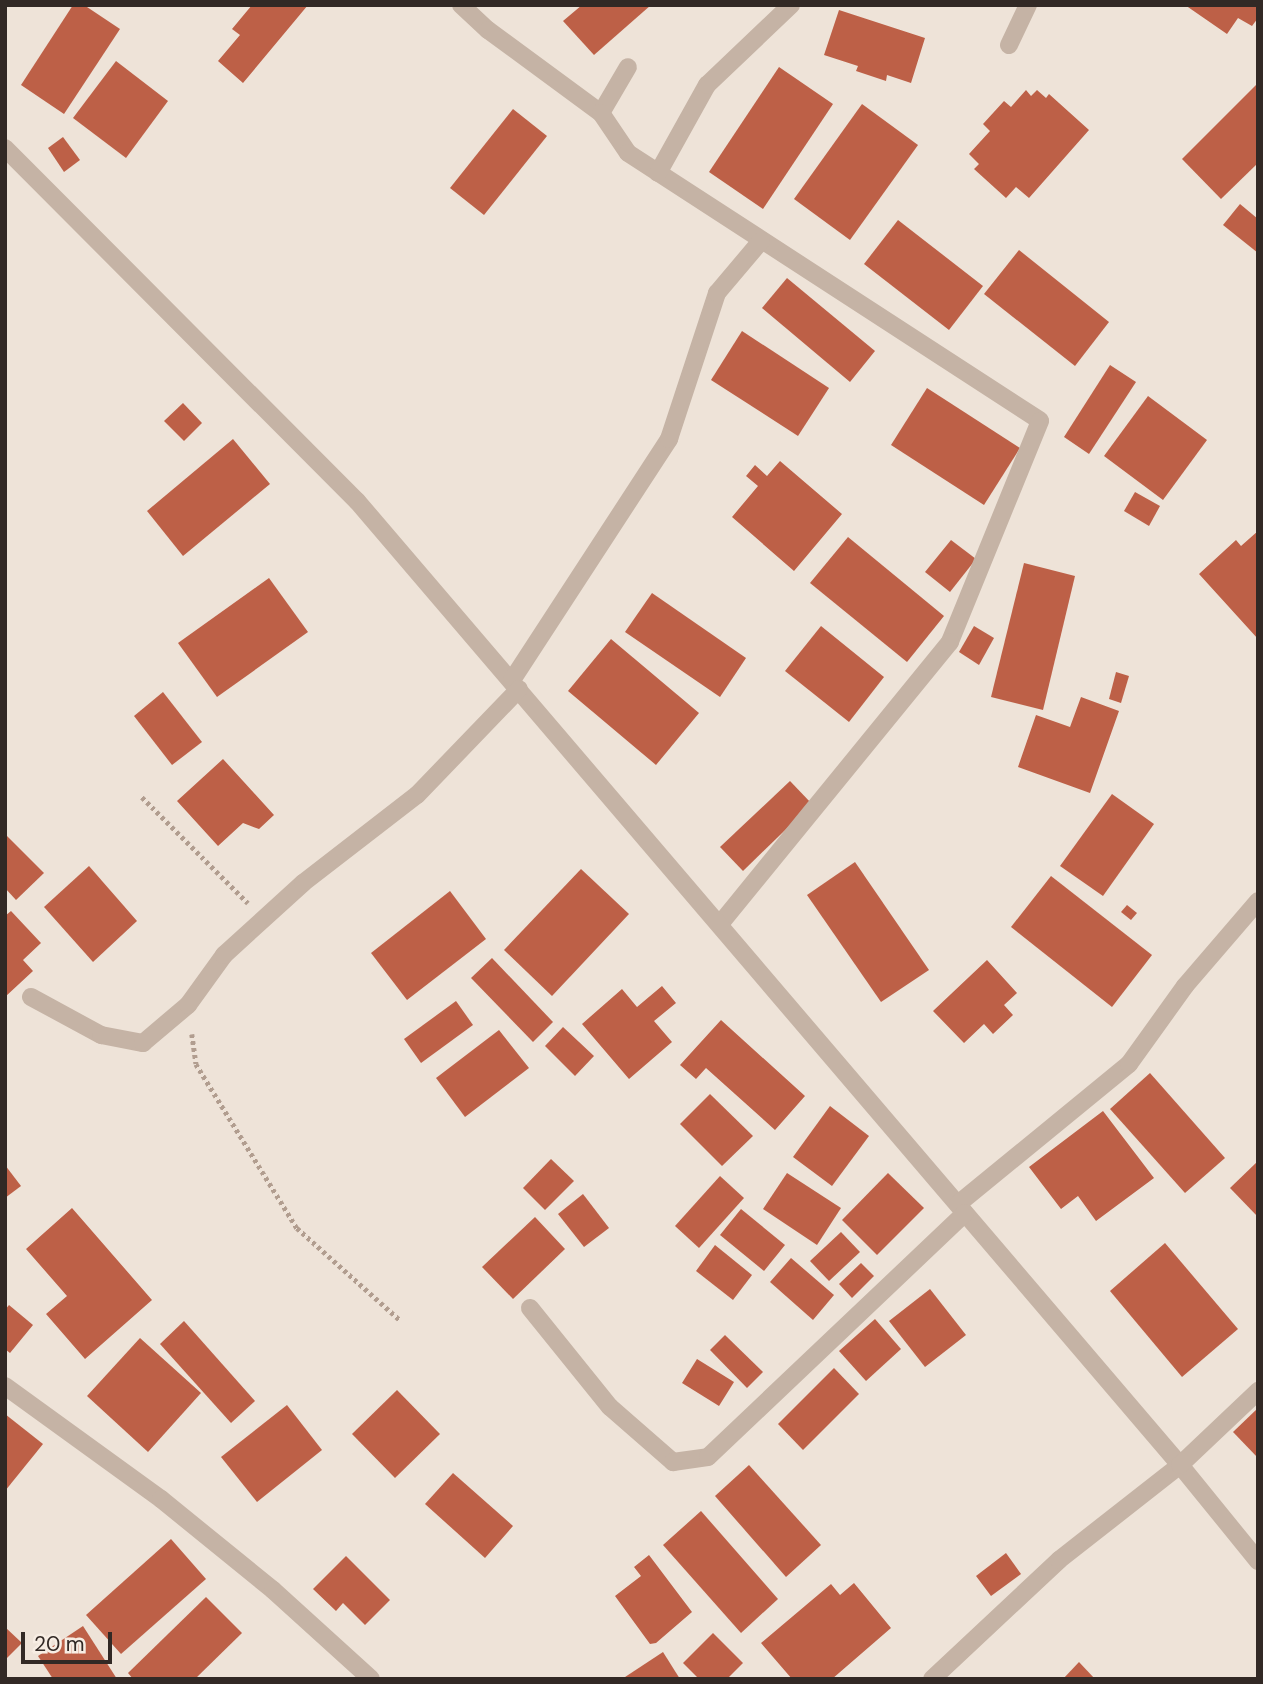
<!DOCTYPE html>
<html>
<head>
<meta charset="utf-8">
<style>
  body { margin:0 }
  #map { position:relative; width:1263px; height:1684px; overflow:hidden; background:#eee3d8; font-family:"DM Sans",sans-serif }
  div>[style] { position:absolute }
  [style*='--x'] { left:calc(var(--x)*1px); top:calc(var(--y)*1px); width:calc(var(--w)*1px); rotate:calc(var(--a)*1deg) }
  .building>* { inset:0; background:#bd6047 }
  .path>* { height:4.5px; margin-top:-2.25px; transform-origin:0; background:repeating-linear-gradient(90deg,#b19d8f 0 3.5px,transparent 0 7px) }
  .minor>* { height:18px; margin:-9px; padding:0 9px; transform-origin:9px; border-radius:9px; background:#c5b3a5 }
  span { translate:-50% -50%; white-space:nowrap; text-align:center; line-height:1.15; -webkit-text-stroke:6px #f7ede3; paint-order:stroke }
  .frame { position:absolute; inset:0; border:7px solid #322925; pointer-events:none }
  .scale { position:absolute; left:21px; top:1632px; width:91px; height:32px; box-sizing:border-box; border:4px solid #322925; border-top:0; padding-left:9px; font-size:21px; line-height:24px; white-space:nowrap; color:#322925; -webkit-text-stroke:5px #f7ede3; paint-order:stroke }
</style>
</head>
<body>
<div id="map">
  <div class="building">
    <i style="clip-path:polygon(73px 5px,84px 5px,120px 29px,64px 114px,21px 85px)"></i>
    <i style="clip-path:polygon(252px 5px,308px 5px,243px 83px,218px 61px,240px 35px,232px 29px)"></i>
    <i style="clip-path:polygon(582px 5px,651px 5px,594px 55px,563px 21px)"></i>
    <i style="clip-path:polygon(1185px 5px,1258px 5px,1258px 18px,1252px 26px,1238px 18px,1227px 34px)"></i>
    <i style="clip-path:polygon(839px 10px,925px 38px,911px 83px,887px 75px,886px 81px,856px 71px,858px 66px,824px 55px)"></i>
    <i style="clip-path:polygon(116px 61px,168px 101px,126px 158px,73px 118px)"></i>
    <i style="clip-path:polygon(779px 67px,833px 104px,763px 209px,709px 172px)"></i>
    <i style="clip-path:polygon(1258px 83px,1258px 163px,1221px 199px,1182px 159px)"></i>
    <i style="clip-path:polygon(1026px 90px,1031px 96px,1037px 90px,1046px 98px,1049px 94px,1089px 130px,1029px 198px,1016px 187px,1006px 198px,974px 169px,979px 164px,969px 154px,990px 131px,983px 124px,1004px 101px,1011px 107px)"></i>
    <i style="clip-path:polygon(862px 104px,918px 145px,850px 240px,794px 199px)"></i>
    <i style="clip-path:polygon(513px 109px,547px 136px,484px 215px,450px 188px)"></i>
    <i style="clip-path:polygon(63px 137px,80px 160px,64px 172px,48px 148px)"></i>
    <i style="clip-path:polygon(1240px 204px,1258px 219px,1258px 253px,1223px 225px)"></i>
    <i style="clip-path:polygon(898px 220px,983px 286px,949px 330px,864px 264px)"></i>
    <i style="clip-path:polygon(1019px 250px,1109px 322px,1075px 366px,984px 294px)"></i>
    <i style="clip-path:polygon(787px 278px,875px 351px,850px 382px,762px 308px)"></i>
    <i style="clip-path:polygon(742px 331px,829px 388px,798px 436px,711px 380px)"></i>
    <i style="clip-path:polygon(1110px 365px,1136px 382px,1089px 454px,1064px 437px)"></i>
    <i style="clip-path:polygon(927px 388px,1020px 448px,984px 505px,891px 445px)"></i>
    <i style="clip-path:polygon(1148px 396px,1207px 440px,1163px 500px,1104px 456px)"></i>
    <i style="clip-path:polygon(183px 403px,202px 423px,184px 441px,164px 421px)"></i>
    <i style="clip-path:polygon(233px 439px,270px 484px,183px 556px,147px 511px)"></i>
    <i style="clip-path:polygon(780px 461px,842px 514px,794px 571px,732px 517px,758px 486px,746px 476px,755px 465px,767px 476px)"></i>
    <i style="clip-path:polygon(1135px 492px,1160px 506px,1149px 526px,1124px 511px)"></i>
    <i style="clip-path:polygon(1258px 531px,1258px 639px,1199px 574px,1236px 540px,1241px 546px)"></i>
    <i style="clip-path:polygon(848px 537px,944px 616px,907px 662px,810px 583px)"></i>
    <i style="clip-path:polygon(951px 540px,976px 559px,950px 592px,925px 572px)"></i>
    <i style="clip-path:polygon(1024px 563px,1075px 576px,1043px 710px,991px 697px)"></i>
    <i style="clip-path:polygon(269px 578px,308px 632px,217px 697px,178px 643px)"></i>
    <i style="clip-path:polygon(652px 593px,746px 658px,720px 697px,625px 632px)"></i>
    <i style="clip-path:polygon(821px 626px,884px 677px,849px 722px,785px 671px)"></i>
    <i style="clip-path:polygon(974px 626px,994px 638px,979px 665px,959px 652px)"></i>
    <i style="clip-path:polygon(611px 639px,699px 713px,656px 765px,568px 691px)"></i>
    <i style="clip-path:polygon(1116px 672px,1129px 676px,1121px 703px,1109px 699px)"></i>
    <i style="clip-path:polygon(163px 692px,202px 742px,172px 765px,134px 716px)"></i>
    <i style="clip-path:polygon(1081px 697px,1119px 711px,1090px 793px,1018px 767px,1036px 715px,1070px 727px)"></i>
    <i style="clip-path:polygon(223px 759px,274px 815px,259px 829px,243px 823px,218px 846px,177px 801px)"></i>
    <i style="clip-path:polygon(790px 781px,812px 804px,743px 871px,720px 847px)"></i>
    <i style="clip-path:polygon(1112px 794px,1154px 824px,1103px 896px,1060px 866px)"></i>
    <i style="clip-path:polygon(5px 834px,44px 873px,16px 900px,5px 888px)"></i>
    <i style="clip-path:polygon(855px 862px,929px 970px,881px 1002px,807px 895px)"></i>
    <i style="clip-path:polygon(89px 866px,137px 921px,93px 962px,44px 907px)"></i>
    <i style="clip-path:polygon(581px 869px,629px 914px,552px 996px,504px 950px)"></i>
    <i style="clip-path:polygon(1051px 876px,1152px 955px,1112px 1007px,1011px 927px)"></i>
    <i style="clip-path:polygon(450px 891px,486px 939px,407px 1000px,371px 953px)"></i>
    <i style="clip-path:polygon(1127px 905px,1137px 913px,1131px 920px,1121px 912px)"></i>
    <i style="clip-path:polygon(11px 911px,41px 943px,23px 960px,33px 971px,5px 997px,5px 916px)"></i>
    <i style="clip-path:polygon(492px 958px,553px 1022px,533px 1042px,471px 978px)"></i>
    <i style="clip-path:polygon(987px 960px,1017px 993px,1004px 1005px,1013px 1015px,993px 1034px,984px 1024px,964px 1043px,933px 1011px)"></i>
    <i style="clip-path:polygon(662px 986px,676px 1003px,654px 1021px,672px 1042px,629px 1079px,582px 1024px,622px 989px,637px 1007px)"></i>
    <i style="clip-path:polygon(456px 1001px,473px 1025px,421px 1063px,404px 1039px)"></i>
    <i style="clip-path:polygon(721px 1020px,805px 1096px,775px 1130px,706px 1068px,696px 1079px,680px 1065px)"></i>
    <i style="clip-path:polygon(563px 1027px,594px 1056px,575px 1076px,545px 1046px)"></i>
    <i style="clip-path:polygon(499px 1030px,529px 1068px,465px 1117px,436px 1078px)"></i>
    <i style="clip-path:polygon(1150px 1073px,1225px 1158px,1185px 1193px,1110px 1109px)"></i>
    <i style="clip-path:polygon(710px 1094px,753px 1136px,722px 1166px,680px 1124px)"></i>
    <i style="clip-path:polygon(830px 1106px,869px 1136px,832px 1186px,793px 1157px)"></i>
    <i style="clip-path:polygon(1103px 1111px,1154px 1178px,1096px 1221px,1078px 1196px,1061px 1209px,1029px 1167px)"></i>
    <i style="clip-path:polygon(551px 1159px,574px 1181px,545px 1210px,523px 1188px)"></i>
    <i style="clip-path:polygon(1258px 1161px,1258px 1217px,1230px 1188px)"></i>
    <i style="clip-path:polygon(5px 1165px,21px 1186px,5px 1198px)"></i>
    <i style="clip-path:polygon(787px 1173px,841px 1208px,817px 1245px,763px 1209px)"></i>
    <i style="clip-path:polygon(888px 1173px,924px 1208px,877px 1255px,842px 1220px)"></i>
    <i style="clip-path:polygon(720px 1176px,744px 1198px,699px 1248px,675px 1226px)"></i>
    <i style="clip-path:polygon(583px 1194px,609px 1228px,584px 1247px,558px 1214px)"></i>
    <i style="clip-path:polygon(72px 1208px,152px 1300px,85px 1359px,46px 1314px,67px 1296px,26px 1249px)"></i>
    <i style="clip-path:polygon(741px 1209px,785px 1245px,764px 1271px,720px 1235px)"></i>
    <i style="clip-path:polygon(535px 1217px,565px 1249px,513px 1299px,482px 1267px)"></i>
    <i style="clip-path:polygon(841px 1232px,860px 1252px,829px 1281px,810px 1261px)"></i>
    <i style="clip-path:polygon(1165px 1243px,1238px 1329px,1182px 1377px,1110px 1291px)"></i>
    <i style="clip-path:polygon(715px 1245px,752px 1275px,733px 1300px,696px 1271px)"></i>
    <i style="clip-path:polygon(791px 1258px,834px 1295px,813px 1320px,770px 1282px)"></i>
    <i style="clip-path:polygon(861px 1263px,874px 1276px,852px 1298px,839px 1284px)"></i>
    <i style="clip-path:polygon(930px 1289px,966px 1335px,925px 1367px,889px 1321px)"></i>
    <i style="clip-path:polygon(9px 1305px,33px 1325px,10px 1353px,5px 1349px,5px 1310px)"></i>
    <i style="clip-path:polygon(875px 1319px,901px 1349px,866px 1381px,839px 1351px)"></i>
    <i style="clip-path:polygon(184px 1321px,255px 1401px,231px 1423px,160px 1344px)"></i>
    <i style="clip-path:polygon(725px 1335px,763px 1372px,747px 1388px,710px 1350px)"></i>
    <i style="clip-path:polygon(140px 1338px,201px 1393px,148px 1452px,87px 1396px)"></i>
    <i style="clip-path:polygon(697px 1359px,734px 1382px,719px 1406px,682px 1383px)"></i>
    <i style="clip-path:polygon(834px 1368px,859px 1394px,803px 1450px,778px 1424px)"></i>
    <i style="clip-path:polygon(397px 1390px,440px 1434px,395px 1478px,352px 1434px)"></i>
    <i style="clip-path:polygon(287px 1405px,322px 1450px,257px 1502px,221px 1457px)"></i>
    <i style="clip-path:polygon(1258px 1408px,1258px 1458px,1233px 1432px)"></i>
    <i style="clip-path:polygon(5px 1414px,43px 1444px,5px 1491px)"></i>
    <i style="clip-path:polygon(749px 1465px,821px 1545px,786px 1577px,715px 1496px)"></i>
    <i style="clip-path:polygon(453px 1473px,513px 1526px,485px 1558px,425px 1504px)"></i>
    <i style="clip-path:polygon(701px 1511px,778px 1599px,741px 1633px,663px 1545px)"></i>
    <i style="clip-path:polygon(171px 1539px,206px 1579px,121px 1654px,86px 1615px)"></i>
    <i style="clip-path:polygon(1006px 1553px,1021px 1574px,991px 1596px,976px 1576px)"></i>
    <i style="clip-path:polygon(649px 1555px,692px 1612px,656px 1643px,650px 1644px,615px 1596px,641px 1576px,634px 1567px)"></i>
    <i style="clip-path:polygon(346px 1556px,390px 1600px,365px 1625px,343px 1603px,336px 1611px,313px 1589px)"></i>
    <i style="clip-path:polygon(854px 1583px,891px 1628px,832px 1679px,792px 1679px,761px 1643px,831px 1584px,840px 1595px)"></i>
    <i style="clip-path:polygon(206px 1597px,242px 1633px,195px 1679px,133px 1679px,128px 1673px)"></i>
    <i style="clip-path:polygon(83px 1626px,117px 1679px,53px 1679px,38px 1656px)"></i>
    <i style="clip-path:polygon(5px 1627px,22px 1643px,5px 1660px)"></i>
    <i style="clip-path:polygon(713px 1633px,743px 1663px,727px 1679px,699px 1679px,683px 1663px)"></i>
    <i style="clip-path:polygon(663px 1652px,680px 1679px,622px 1679px)"></i>
    <i style="clip-path:polygon(1079px 1662px,1095px 1679px,1063px 1679px)"></i>
  </div>
  <div class="path">
    <i style="--x:142;--y:797;--w:150;--a:45"></i>
    <i style="--x:192;--y:1034;--w:30;--a:82"></i>
    <i style="--x:196;--y:1064;--w:193;--a:58.4"></i>
    <i style="--x:297;--y:1228;--w:138;--a:41.8"></i>
  </div>
  <div class="minor">
    <i style="--x:461;--y:5;--w:37;--a:43"></i>
    <i style="--x:488;--y:30;--w:140;--a:36.3"></i>
    <i style="--x:601;--y:113;--w:53;--a:-59.6"></i>
    <i style="--x:1009;--y:45;--w:44;--a:-64.6"></i>
    <i style="--x:601;--y:113;--w:48;--a:56"></i>
    <i style="--x:628;--y:153;--w:491;--a:33"></i>
    <i style="--x:1040;--y:421;--w:239;--a:112.2"></i>
    <i style="--x:950;--y:642;--w:364;--a:129.2"></i>
    <i style="--x:5;--y:148;--w:499;--a:45.1"></i>
    <i style="--x:357;--y:501;--w:1268;--a:49.51"></i>
    <i style="--x:1180;--y:1465;--w:124;--a:50.9"></i>
    <i style="--x:658;--y:173;--w:101;--a:-60.9"></i>
    <i style="--x:707;--y:85;--w:116;--a:-43.6"></i>
    <i style="--x:512;--y:680;--w:288;--a:-56.9"></i>
    <i style="--x:669;--y:439;--w:154;--a:-71.8"></i>
    <i style="--x:717;--y:293;--w:68;--a:-49.8"></i>
    <i style="--x:31;--y:997;--w:80;--a:28.5"></i>
    <i style="--x:101;--y:1035;--w:43;--a:10.8"></i>
    <i style="--x:143;--y:1043;--w:59;--a:-40.2"></i>
    <i style="--x:188;--y:1005;--w:62;--a:-54.2"></i>
    <i style="--x:224;--y:955;--w:107;--a:-42.3"></i>
    <i style="--x:303;--y:883;--w:144;--a:-37.7"></i>
    <i style="--x:417;--y:795;--w:147;--a:-46.1"></i>
    <i style="--x:958;--y:1204;--w:221;--a:-39.3"></i>
    <i style="--x:1129;--y:1064;--w:96;--a:-54.3"></i>
    <i style="--x:1185;--y:986;--w:112;--a:-49.3"></i>
    <i style="--x:530;--y:1308;--w:127;--a:51.1"></i>
    <i style="--x:610;--y:1407;--w:84;--a:41.1"></i>
    <i style="--x:673;--y:1462;--w:35;--a:-8"></i>
    <i style="--x:708;--y:1457;--w:354;--a:-43.5"></i>
    <i style="--x:5;--y:1386;--w:193;--a:35.9"></i>
    <i style="--x:161;--y:1499;--w:144;--a:39.1"></i>
    <i style="--x:273;--y:1590;--w:132;--a:42.2"></i>
    <i style="--x:932;--y:1679;--w:174;--a:-43.1"></i>
    <i style="--x:1059;--y:1560;--w:154;--a:-38.1"></i>
    <i style="--x:1180;--y:1465;--w:108;--a:-43.5"></i>
  </div>
  <div class="frame"></div>
  <div class="scale">20 m</div>
</div>
</body>
</html>
